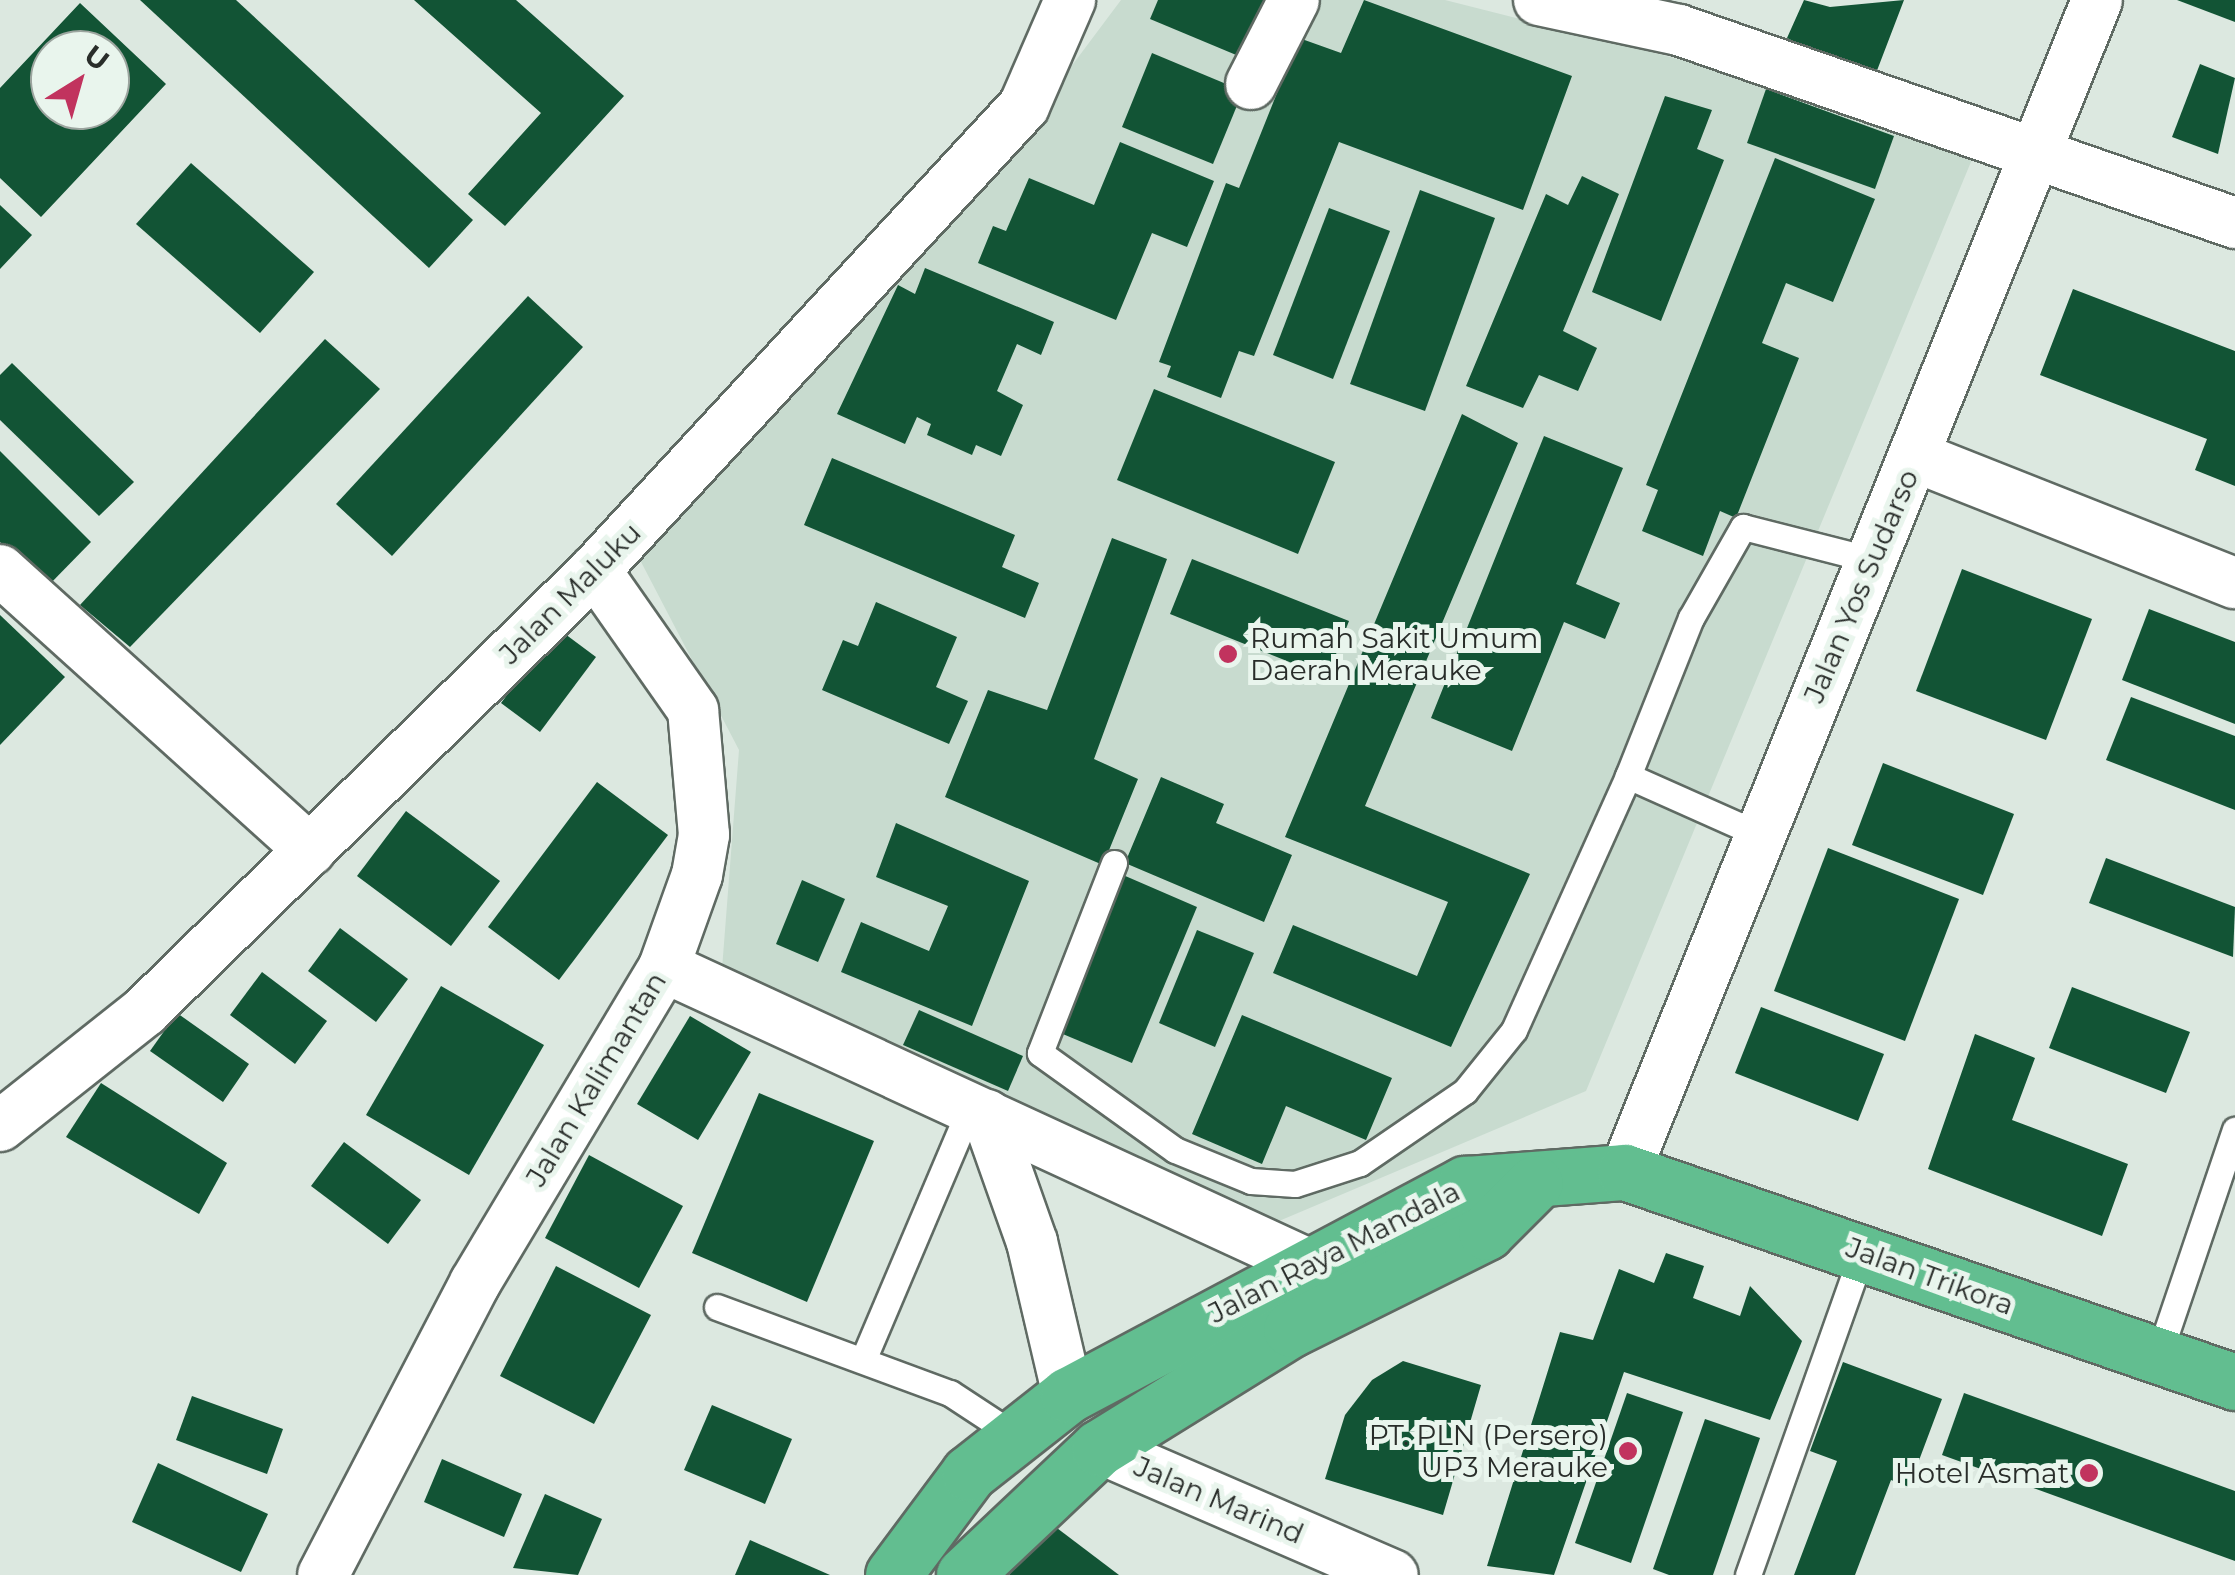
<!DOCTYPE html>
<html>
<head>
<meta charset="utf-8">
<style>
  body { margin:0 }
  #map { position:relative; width:2235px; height:1575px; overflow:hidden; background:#dce8e0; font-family:Montserrat,sans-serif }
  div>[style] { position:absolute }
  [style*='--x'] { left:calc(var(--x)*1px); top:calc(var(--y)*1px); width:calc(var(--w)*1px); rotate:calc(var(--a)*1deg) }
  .built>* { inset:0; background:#c8dbcf }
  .building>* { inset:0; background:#125435 }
  .roads { filter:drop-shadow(2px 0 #5f6a63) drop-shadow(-2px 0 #5f6a63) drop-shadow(0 2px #5f6a63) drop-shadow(0 -2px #5f6a63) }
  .service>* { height:25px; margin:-12.5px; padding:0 12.5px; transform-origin:12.5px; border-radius:12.5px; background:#fff }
  .minor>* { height:50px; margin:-25px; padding:0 25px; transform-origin:25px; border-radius:25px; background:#fff }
  .trunk>* { height:55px; margin:-27.5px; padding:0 27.5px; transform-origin:27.5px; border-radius:27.5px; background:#62be90 }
  .dots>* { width:28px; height:28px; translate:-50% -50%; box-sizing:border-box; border:5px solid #e9f5ed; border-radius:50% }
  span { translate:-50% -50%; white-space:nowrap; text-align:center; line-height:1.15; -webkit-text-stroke:10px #e9f5ed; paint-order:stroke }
  .street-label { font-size:28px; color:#292d2a }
  .poi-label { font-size:28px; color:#292d2a }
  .left { translate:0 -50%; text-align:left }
  .right { translate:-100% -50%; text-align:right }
  .north { position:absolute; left:30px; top:30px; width:100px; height:100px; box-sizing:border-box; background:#e9f5ed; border:2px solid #9ca59f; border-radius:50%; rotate:37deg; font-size:28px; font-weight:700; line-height:40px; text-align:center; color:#292d2a }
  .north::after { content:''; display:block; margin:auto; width:35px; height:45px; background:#c1335e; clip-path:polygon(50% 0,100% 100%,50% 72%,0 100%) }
</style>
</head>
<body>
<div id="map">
  <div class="built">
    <i style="clip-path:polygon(1121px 0,1445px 0,1757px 79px,1973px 157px,1586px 1091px,1279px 1221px,722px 969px,739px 750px,639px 558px,996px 167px)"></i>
  </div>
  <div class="building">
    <i style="clip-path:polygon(140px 0,236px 0,473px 220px,429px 268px)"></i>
    <i style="clip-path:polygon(414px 0,516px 0,624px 96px,505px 226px,468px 194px,541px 113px)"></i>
    <i style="clip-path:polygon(1158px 0,1265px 0,1241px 57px,1150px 19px)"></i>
    <i style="clip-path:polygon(1364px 0,1572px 76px,1523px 210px,1339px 142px,1254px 356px,1239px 351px,1221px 398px,1167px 377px,1171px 366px,1159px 362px,1226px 183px,1239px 188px,1299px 38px,1341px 53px)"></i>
    <i style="clip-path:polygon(1804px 0,1830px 7px,1904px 0,1873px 81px,1787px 38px)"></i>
    <i style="clip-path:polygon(2177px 0,2235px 0,2235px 22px)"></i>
    <i style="clip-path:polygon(evenodd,80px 3px,166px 84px,41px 217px,0 178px,0 88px,80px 3px,50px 50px,110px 50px,110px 110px,50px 110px,50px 50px)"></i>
    <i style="clip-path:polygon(1152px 53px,1243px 91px,1213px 164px,1122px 127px)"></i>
    <i style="clip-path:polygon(2200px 64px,2235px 78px,2218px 154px,2172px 137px)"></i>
    <i style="clip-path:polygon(1766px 89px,1894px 136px,1875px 189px,1747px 143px)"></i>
    <i style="clip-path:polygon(1665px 96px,1712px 110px,1697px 149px,1724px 160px,1661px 321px,1592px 292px)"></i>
    <i style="clip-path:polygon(1120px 142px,1214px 181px,1187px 247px,1152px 233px,1116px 320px,978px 263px,993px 226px,1006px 231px,1029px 178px,1094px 205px)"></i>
    <i style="clip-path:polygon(1775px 158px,1875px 199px,1833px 302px,1786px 283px,1762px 343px,1799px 358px,1736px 518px,1720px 511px,1703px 556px,1642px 531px,1658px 490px,1646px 485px)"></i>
    <i style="clip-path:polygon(191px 163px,314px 272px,260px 333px,136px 224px)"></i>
    <i style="clip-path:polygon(1582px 176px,1619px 194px,1563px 331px,1597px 348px,1578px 391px,1539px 375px,1523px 408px,1466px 386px,1546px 194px,1568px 205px)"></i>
    <i style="clip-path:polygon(1420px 190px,1495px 218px,1425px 411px,1350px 384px)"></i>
    <i style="clip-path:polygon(0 205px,32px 235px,0 269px)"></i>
    <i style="clip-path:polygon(1329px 208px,1390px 231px,1333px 379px,1273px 355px)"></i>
    <i style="clip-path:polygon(925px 268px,1054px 322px,1041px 355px,1017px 344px,997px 391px,1023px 405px,1001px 456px,976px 445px,972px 455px,927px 435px,931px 424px,917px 417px,905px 444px,837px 414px,898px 285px,915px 294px)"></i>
    <i style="clip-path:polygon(2073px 289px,2235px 351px,2235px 486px,2195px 470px,2207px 439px,2040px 375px)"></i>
    <i style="clip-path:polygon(528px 296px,583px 347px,392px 556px,336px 504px)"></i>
    <i style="clip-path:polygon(325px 339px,380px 389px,130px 647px,80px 605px)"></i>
    <i style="clip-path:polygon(12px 363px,134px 482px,99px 516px,0 420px,0 375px)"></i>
    <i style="clip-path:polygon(1154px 389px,1335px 462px,1298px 554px,1117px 480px)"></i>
    <i style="clip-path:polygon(1462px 414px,1518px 443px,1365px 806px,1530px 874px,1451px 1047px,1273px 973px,1293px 925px,1417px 976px,1448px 902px,1285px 837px)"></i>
    <i style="clip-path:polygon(1544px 436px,1623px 468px,1576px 584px,1620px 603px,1605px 639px,1564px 622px,1512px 751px,1431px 718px)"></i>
    <i style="clip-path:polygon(0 451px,91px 542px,46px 588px,0 542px)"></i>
    <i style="clip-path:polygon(832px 458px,1015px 535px,1002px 567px,1039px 583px,1025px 618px,804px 525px)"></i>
    <i style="clip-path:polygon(1112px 538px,1167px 559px,1094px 759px,1138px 779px,1103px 865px,945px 797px,988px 690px,1047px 710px)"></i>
    <i style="clip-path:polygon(1192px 559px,1349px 621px,1327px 677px,1170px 614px)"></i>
    <i style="clip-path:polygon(1962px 569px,2092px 619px,2046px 740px,1916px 691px)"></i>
    <i style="clip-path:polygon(876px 602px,957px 637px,936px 687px,968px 701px,949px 744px,822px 690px,843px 640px,858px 646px)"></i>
    <i style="clip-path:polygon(2149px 609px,2235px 642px,2235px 724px,2122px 680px)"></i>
    <i style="clip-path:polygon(0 615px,65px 677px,0 745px)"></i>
    <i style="clip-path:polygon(557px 628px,596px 657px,540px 732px,501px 703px)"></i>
    <i style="clip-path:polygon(2131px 697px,2235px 736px,2235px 810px,2106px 760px)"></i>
    <i style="clip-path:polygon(1883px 763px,2014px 814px,1983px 895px,1852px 845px)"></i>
    <i style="clip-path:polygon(1161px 777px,1224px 804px,1216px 823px,1292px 855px,1264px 922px,1125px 863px)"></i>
    <i style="clip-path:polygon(597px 782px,668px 835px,559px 980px,488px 927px)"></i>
    <i style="clip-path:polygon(406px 811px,500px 881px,451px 946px,357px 876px)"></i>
    <i style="clip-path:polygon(896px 823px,1029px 881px,972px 1026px,841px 972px,861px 922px,929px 951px,948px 906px,876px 877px)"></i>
    <i style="clip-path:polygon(1828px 848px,1959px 899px,1905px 1041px,1774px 991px)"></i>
    <i style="clip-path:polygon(2106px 858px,2235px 907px,2233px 957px,2089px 903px)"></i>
    <i style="clip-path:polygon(1123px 875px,1197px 907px,1132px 1063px,1058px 1032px)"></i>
    <i style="clip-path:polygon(802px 880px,845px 899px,818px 962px,776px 944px)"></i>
    <i style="clip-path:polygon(340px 928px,408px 979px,376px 1022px,308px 971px)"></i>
    <i style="clip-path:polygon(1197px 930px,1254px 953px,1215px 1047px,1159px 1023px)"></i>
    <i style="clip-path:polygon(262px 972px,327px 1021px,295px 1064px,230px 1015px)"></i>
    <i style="clip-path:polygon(441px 986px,544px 1045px,469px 1175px,366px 1115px)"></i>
    <i style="clip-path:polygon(2072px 987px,2190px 1032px,2166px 1093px,2049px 1048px)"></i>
    <i style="clip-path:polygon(1761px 1007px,1884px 1054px,1858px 1121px,1735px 1073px)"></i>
    <i style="clip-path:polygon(919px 1010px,1023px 1056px,1008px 1091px,903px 1045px)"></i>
    <i style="clip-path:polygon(177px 1013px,249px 1064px,223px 1102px,150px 1051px)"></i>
    <i style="clip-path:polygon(1242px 1015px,1392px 1078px,1366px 1140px,1286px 1106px,1262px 1164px,1192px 1134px)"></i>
    <i style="clip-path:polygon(690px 1016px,751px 1052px,698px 1140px,637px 1104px)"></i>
    <i style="clip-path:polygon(1975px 1034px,2035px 1058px,2012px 1120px,2128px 1164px,2102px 1236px,1928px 1169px)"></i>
    <i style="clip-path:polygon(101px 1083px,227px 1163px,199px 1214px,66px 1137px)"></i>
    <i style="clip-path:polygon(759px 1093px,874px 1141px,807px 1302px,692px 1253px)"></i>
    <i style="clip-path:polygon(344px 1142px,421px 1200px,388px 1244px,311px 1186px)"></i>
    <i style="clip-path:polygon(589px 1155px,683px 1206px,639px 1288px,545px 1238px)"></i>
    <i style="clip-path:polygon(1666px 1253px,1704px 1266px,1693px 1298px,1740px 1316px,1750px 1286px,1802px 1341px,1770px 1420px,1624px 1372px,1554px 1575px,1487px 1566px,1560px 1332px,1593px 1340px,1619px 1269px,1654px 1283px)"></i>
    <i style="clip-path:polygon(556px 1266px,651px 1315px,594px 1424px,500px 1376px)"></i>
    <i style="clip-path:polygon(1403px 1361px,1481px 1385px,1443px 1515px,1325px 1479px,1345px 1415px,1372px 1380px)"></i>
    <i style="clip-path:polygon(1843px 1362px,1942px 1399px,1909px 1487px,1891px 1480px,1855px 1575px,1794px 1575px,1837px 1461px,1810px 1451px)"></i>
    <i style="clip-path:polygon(1627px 1393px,1683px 1412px,1631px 1563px,1575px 1543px)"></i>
    <i style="clip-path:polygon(1964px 1393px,2235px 1491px,2235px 1561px,1942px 1455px)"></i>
    <i style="clip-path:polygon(192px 1396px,283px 1429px,267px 1474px,176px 1440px)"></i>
    <i style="clip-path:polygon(712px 1405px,792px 1439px,765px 1504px,684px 1470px)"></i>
    <i style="clip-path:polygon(1705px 1419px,1760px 1438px,1713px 1575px,1669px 1575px,1653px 1569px)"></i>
    <i style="clip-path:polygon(442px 1459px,522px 1494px,504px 1537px,424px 1502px)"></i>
    <i style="clip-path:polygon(158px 1463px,268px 1514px,241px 1572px,132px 1522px)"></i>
    <i style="clip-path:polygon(545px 1494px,602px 1519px,578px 1575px,513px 1568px)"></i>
    <i style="clip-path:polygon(1049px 1522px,1119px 1575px,1009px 1575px)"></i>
    <i style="clip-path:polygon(750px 1540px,830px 1575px,735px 1575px)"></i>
  </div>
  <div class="roads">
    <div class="service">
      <i style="--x:1628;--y:776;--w:170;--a:-68.3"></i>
      <i style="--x:1691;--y:618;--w:105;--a:-60.3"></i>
      <i style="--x:1743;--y:527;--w:133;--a:14.3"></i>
      <i style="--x:1114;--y:863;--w:204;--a:111.3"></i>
      <i style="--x:1040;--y:1053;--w:166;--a:35.7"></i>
      <i style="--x:1175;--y:1150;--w:82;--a:22.2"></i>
      <i style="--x:1251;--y:1181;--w:44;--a:3.9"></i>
      <i style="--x:1295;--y:1184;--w:68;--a:-17.9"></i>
      <i style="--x:1360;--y:1163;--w:127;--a:-34.4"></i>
      <i style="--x:1465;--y:1091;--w:78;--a:-51.2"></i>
      <i style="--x:1514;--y:1030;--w:278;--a:-65.8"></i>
      <i style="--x:1628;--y:776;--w:138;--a:24"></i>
      <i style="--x:717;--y:1307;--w:248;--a:20.3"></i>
      <i style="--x:950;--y:1393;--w:77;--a:33.3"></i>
      <i style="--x:2158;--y:1357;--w:240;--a:-71.3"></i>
      <i style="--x:863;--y:1360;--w:274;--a:-67"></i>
      <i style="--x:1748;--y:1575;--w:344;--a:-70.5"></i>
    </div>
    <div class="minor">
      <i style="--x:1539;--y:0;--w:143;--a:12.1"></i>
      <i style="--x:1679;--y:30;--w:589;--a:19.14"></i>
      <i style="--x:1251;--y:84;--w:94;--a:-62.9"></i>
      <i style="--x:1916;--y:457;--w:343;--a:21.6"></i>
      <i style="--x:0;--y:570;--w:418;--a:42.1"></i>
      <i style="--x:664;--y:967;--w:705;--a:24.75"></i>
      <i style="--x:987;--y:1115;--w:135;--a:70.5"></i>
      <i style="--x:1032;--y:1242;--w:157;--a:76.8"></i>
      <i style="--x:0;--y:1126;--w:185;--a:-38.4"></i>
      <i style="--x:145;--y:1011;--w:630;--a:-44.42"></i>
      <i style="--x:595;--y:570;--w:632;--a:-47.24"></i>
      <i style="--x:1024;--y:106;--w:116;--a:-66.5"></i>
      <i style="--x:1625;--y:1172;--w:1263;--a:-68.06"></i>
      <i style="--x:1099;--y:1448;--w:320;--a:23.4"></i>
      <i style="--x:323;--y:1575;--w:329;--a:-62.5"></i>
      <i style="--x:475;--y:1283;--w:368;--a:-59.1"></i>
      <i style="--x:664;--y:967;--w:98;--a:-70.3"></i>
      <i style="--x:697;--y:875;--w:41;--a:-80.1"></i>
      <i style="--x:704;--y:835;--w:125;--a:-95"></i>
      <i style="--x:693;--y:710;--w:171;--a:-125"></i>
    </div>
    <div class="trunk">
      <i style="--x:893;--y:1575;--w:127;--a:-53.3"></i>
      <i style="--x:969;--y:1473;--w:126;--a:-38.2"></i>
      <i style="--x:1068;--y:1395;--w:450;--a:-28"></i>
      <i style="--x:1465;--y:1184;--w:160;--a:-4.3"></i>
      <i style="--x:1625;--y:1172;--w:645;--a:19"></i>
      <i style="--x:964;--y:1575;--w:185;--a:-43.3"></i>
      <i style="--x:1099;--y:1448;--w:226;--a:-31.8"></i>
      <i style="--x:1291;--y:1329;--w:218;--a:-26.4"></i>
      <i style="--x:1486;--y:1232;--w:69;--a:-45"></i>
    </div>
  </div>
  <div class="dots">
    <i style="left:1228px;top:654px;background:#c1335e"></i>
    <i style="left:1628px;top:1451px;background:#c1335e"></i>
    <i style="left:2089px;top:1473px;background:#c1335e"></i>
  </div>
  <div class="street-label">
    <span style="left:1861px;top:586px;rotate:-67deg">Jalan Yos Sudarso</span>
    <span style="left:570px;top:593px;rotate:-45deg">Jalan Maluku</span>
    <span style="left:596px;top:1079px;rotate:-59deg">Jalan Kalimantan</span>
    <span style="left:1334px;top:1252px;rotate:-27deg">Jalan Raya Mandala</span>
    <span style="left:1930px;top:1276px;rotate:20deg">Jalan Trikora</span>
    <span style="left:1219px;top:1500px;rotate:23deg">Jalan Marind</span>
  </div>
  <div class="poi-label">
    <span class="left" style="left:1250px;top:654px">Rumah Sakit Umum<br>Daerah Merauke</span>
    <span class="right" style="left:1608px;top:1451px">PT. PLN (Persero)<br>UP3 Merauke</span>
    <span class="right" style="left:2069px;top:1473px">Hotel Asmat</span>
  </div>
  <div class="north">U</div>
</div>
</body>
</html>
